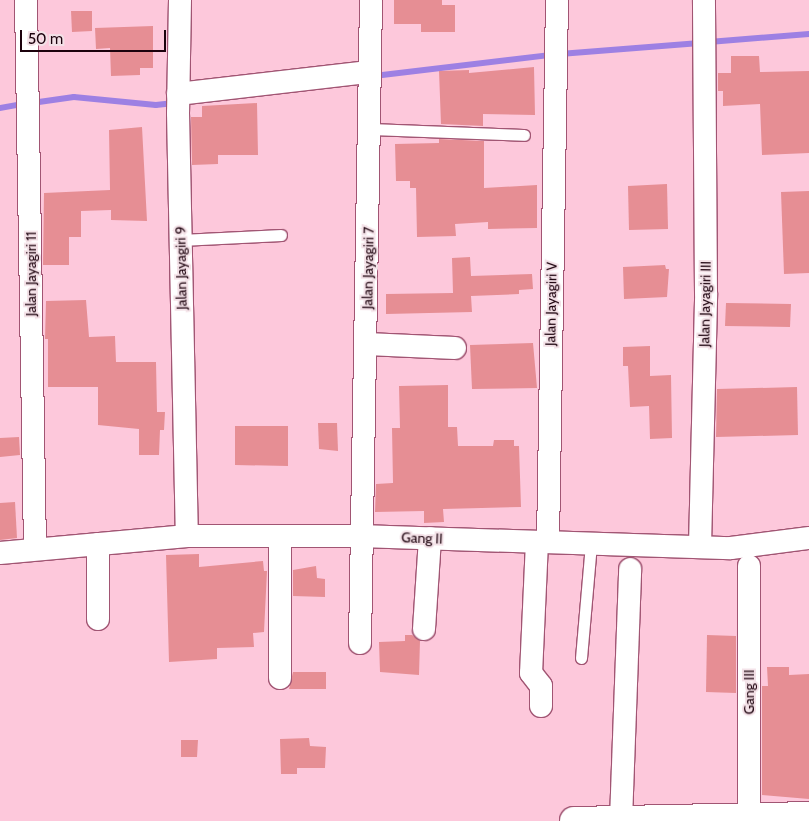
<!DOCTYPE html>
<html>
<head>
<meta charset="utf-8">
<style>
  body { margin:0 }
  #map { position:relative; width:809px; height:821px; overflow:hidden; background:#fdc8db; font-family:Cabin,sans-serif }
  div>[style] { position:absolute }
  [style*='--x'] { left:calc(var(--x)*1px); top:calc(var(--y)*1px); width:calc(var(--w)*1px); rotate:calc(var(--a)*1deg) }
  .stream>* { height:5.5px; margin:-2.75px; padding:0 2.75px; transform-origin:2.75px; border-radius:2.75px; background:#9d80e3 }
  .building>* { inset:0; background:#e68e94 }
  .roads { filter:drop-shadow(1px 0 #a15573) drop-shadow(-1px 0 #a15573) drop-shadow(0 1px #a15573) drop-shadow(0 -1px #a15573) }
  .service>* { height:11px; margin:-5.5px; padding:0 5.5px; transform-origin:5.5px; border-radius:5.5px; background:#fff }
  .minor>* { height:22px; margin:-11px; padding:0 11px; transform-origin:11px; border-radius:11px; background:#fff }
  .tertiary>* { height:28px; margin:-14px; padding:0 14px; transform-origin:14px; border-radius:14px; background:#fff }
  span { translate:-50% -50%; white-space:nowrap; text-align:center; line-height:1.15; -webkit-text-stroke:4px #f3e1e7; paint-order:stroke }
  .street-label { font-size:14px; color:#1c020d }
  .scale { position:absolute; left:20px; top:30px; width:146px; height:22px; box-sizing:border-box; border:2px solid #1c020d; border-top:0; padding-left:6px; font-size:15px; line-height:18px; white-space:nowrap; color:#1c020d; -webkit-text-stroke:4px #f3e1e7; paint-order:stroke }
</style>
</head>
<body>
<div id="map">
  <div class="stream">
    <i style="--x:709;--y:42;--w:100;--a:-4.6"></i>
    <i style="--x:560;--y:54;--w:140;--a:-4.5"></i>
    <i style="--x:374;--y:76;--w:178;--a:-6.8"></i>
    <i style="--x:32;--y:103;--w:42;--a:-8.1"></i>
    <i style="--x:74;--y:97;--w:82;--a:5.6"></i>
    <i style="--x:156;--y:105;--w:18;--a:-6"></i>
    <i style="--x:0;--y:108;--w:23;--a:-10"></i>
  </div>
  <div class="building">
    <i style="clip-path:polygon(394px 0,442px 0,442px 5px,455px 5px,455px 32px,421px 32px,421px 24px,394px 24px)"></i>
    <i style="clip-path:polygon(71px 11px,92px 11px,92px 31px,72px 32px)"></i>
    <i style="clip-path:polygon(153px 26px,153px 68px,140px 68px,140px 75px,111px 76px,110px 48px,96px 49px,95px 28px)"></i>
    <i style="clip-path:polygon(731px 56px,759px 56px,760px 72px,809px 71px,809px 153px,762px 155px,760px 104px,723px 106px,723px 91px,718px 91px,718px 73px,731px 73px)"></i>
    <i style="clip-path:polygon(534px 67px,535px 115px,483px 114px,483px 126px,441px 124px,439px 71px,469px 70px,469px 73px)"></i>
    <i style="clip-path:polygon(257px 103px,258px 155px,218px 155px,218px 164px,192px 165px,191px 117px,202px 117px,202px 106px)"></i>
    <i style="clip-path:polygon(142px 127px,147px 221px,111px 220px,111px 210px,81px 211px,81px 237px,69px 237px,69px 265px,43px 265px,44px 193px,110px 190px,109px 130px)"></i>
    <i style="clip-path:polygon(439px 139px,484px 141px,484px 188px,537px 185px,537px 228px,488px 229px,488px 222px,455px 224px,456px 236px,417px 237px,416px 188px,410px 188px,410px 181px,396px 181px,395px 144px,439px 143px)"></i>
    <i style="clip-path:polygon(667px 184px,668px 229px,629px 230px,628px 186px)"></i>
    <i style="clip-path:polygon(809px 191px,809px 273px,784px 274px,781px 192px)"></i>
    <i style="clip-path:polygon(470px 257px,471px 276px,532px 274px,533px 289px,519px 290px,519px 294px,471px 296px,472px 312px,386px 314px,386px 294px,453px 293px,452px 258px)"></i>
    <i style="clip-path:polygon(665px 265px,666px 269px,669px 269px,667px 297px,624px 299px,623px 267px)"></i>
    <i style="clip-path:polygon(86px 300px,89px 337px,115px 336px,116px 362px,156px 362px,157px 412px,165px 412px,164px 430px,160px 430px,159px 455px,139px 455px,139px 429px,98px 425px,98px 387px,48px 387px,48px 339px,45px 339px,46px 301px)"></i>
    <i style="clip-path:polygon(726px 303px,791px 304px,790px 327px,725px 326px)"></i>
    <i style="clip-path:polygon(533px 343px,537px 388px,472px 389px,470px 345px)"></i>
    <i style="clip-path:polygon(650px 346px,650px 376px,671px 375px,672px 438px,650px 439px,649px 406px,630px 407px,628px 366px,623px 366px,623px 347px)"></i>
    <i style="clip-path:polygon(448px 385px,448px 427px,457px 427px,458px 446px,493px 446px,494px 440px,514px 440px,514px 446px,519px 446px,521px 507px,443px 509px,444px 522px,424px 523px,424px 511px,375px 512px,376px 484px,393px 483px,392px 428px,400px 428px,399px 386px)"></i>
    <i style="clip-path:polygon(797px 387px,798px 435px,716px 437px,717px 389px)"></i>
    <i style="clip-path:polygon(318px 423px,337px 423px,338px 451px,319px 449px)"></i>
    <i style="clip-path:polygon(235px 426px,288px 426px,288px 466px,235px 465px)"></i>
    <i style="clip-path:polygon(19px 437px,20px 455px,0 457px,0 438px)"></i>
    <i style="clip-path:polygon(15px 502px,17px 538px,0 540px,0 503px)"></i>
    <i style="clip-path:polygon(199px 554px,199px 567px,263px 561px,264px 571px,267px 571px,264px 632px,253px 633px,254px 647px,217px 648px,217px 659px,169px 662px,166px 555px)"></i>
    <i style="clip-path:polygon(316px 566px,317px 578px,325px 579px,325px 597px,293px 596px,293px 570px)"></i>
    <i style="clip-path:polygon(405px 635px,412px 635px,420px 641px,419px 675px,380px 672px,379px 642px,405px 641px)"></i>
    <i style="clip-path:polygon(707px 635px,736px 636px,736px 693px,706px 692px)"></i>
    <i style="clip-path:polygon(767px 667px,789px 667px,789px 675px,809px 674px,809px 799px,762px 795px,762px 686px,768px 686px)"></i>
    <i style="clip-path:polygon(293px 672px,326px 672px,326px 689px,289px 689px)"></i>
    <i style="clip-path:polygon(309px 738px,310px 746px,326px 747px,325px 768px,297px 768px,297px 774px,281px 774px,280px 739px)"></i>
    <i style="clip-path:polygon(181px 740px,198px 740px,197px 757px,181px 757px)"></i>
  </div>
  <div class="roads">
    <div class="service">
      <i style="--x:370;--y:129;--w:154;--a:2.2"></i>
      <i style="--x:181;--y:240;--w:100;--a:-2.9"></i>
      <i style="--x:581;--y:658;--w:115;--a:-85"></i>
    </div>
    <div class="minor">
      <i style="--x:26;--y:0;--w:549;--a:89.06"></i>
      <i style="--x:180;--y:0;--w:113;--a:91"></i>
      <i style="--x:178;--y:113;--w:423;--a:88.8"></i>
      <i style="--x:178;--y:94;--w:192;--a:-6.6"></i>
      <i style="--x:367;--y:344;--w:88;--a:2.6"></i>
      <i style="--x:280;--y:537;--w:141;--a:90"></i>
      <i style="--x:537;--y:542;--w:131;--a:92.6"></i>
      <i style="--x:531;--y:673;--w:16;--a:52"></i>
      <i style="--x:541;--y:686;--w:20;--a:90"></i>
      <i style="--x:548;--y:542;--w:542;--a:-89.05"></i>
      <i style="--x:700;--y:546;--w:253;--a:-88.6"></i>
      <i style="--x:706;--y:293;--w:293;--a:-90.4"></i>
      <i style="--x:0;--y:553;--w:188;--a:-5.2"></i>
      <i style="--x:187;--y:536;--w:173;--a:0"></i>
      <i style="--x:360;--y:536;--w:371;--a:1.9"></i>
      <i style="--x:731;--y:548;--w:79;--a:-7.3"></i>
      <i style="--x:98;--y:619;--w:75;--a:-90"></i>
      <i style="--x:424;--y:629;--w:91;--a:-86.2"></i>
      <i style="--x:360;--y:643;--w:643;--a:-89.02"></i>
      <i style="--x:749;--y:819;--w:253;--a:-90"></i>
      <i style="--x:621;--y:820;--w:251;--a:-87.9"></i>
    </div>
    <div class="tertiary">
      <i style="--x:574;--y:821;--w:235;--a:-1.2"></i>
    </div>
  </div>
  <div class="street-label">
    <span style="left:181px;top:268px;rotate:-91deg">Jalan Jayagiri 9</span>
    <span style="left:368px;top:268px;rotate:-89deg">Jalan Jayagiri 7</span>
    <span style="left:31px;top:274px;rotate:-90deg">Jalan Jayagiri 11</span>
    <span style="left:551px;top:304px;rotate:-89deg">Jalan Jayagiri V</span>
    <span style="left:705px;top:304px;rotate:-89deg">Jalan Jayagiri III</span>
    <span style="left:422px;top:538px;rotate:2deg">Gang II</span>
    <span style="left:749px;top:692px;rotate:-90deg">Gang III</span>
  </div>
  <div class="scale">50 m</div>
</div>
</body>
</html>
